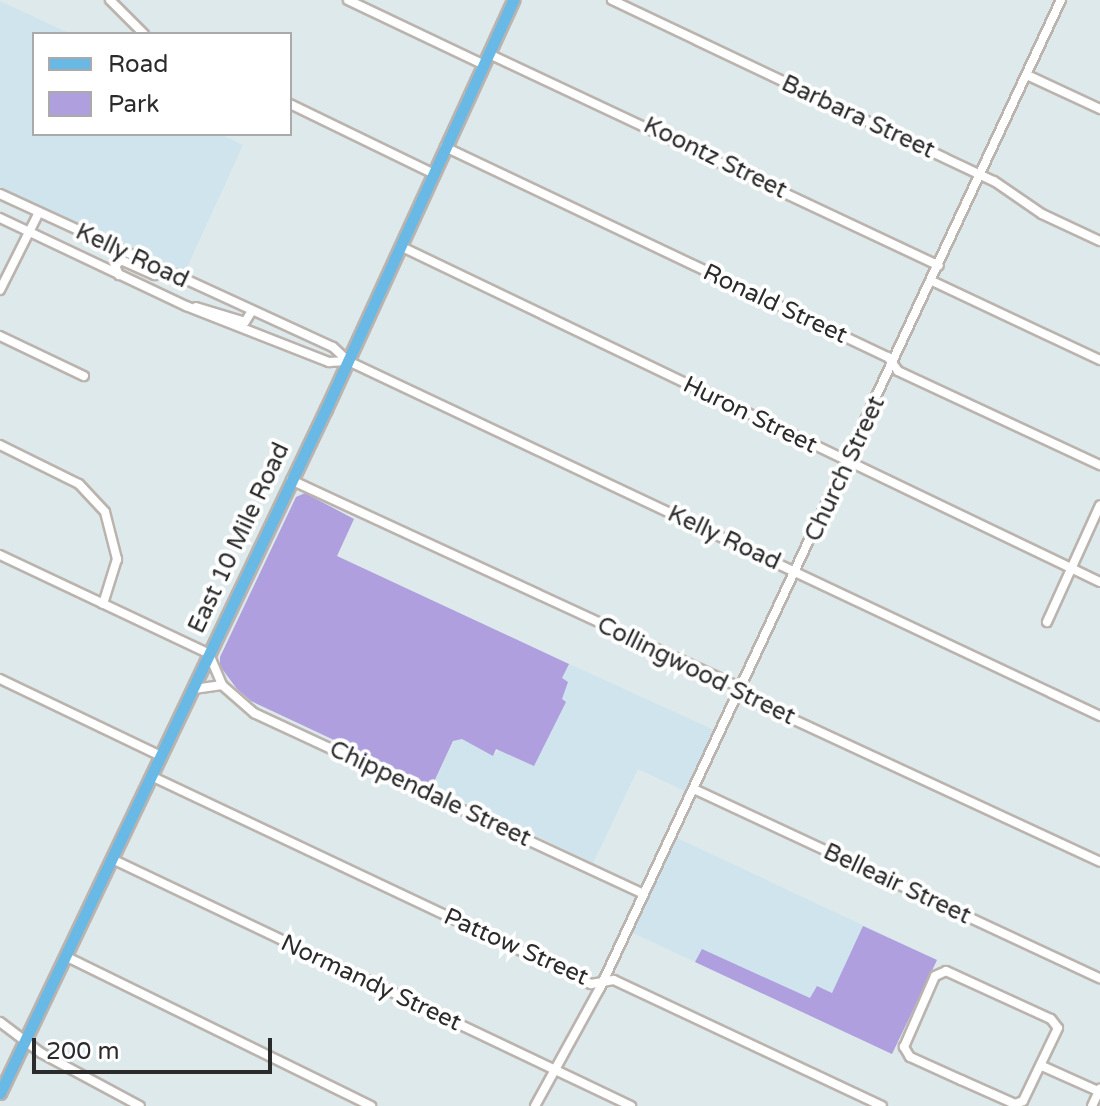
<!DOCTYPE html>
<html>
<head>
<meta charset="utf-8">
<style>
  body { margin:0 }
  #map { position:relative; width:1100px; height:1106px; overflow:hidden; background:#dee9eb; font-family:"Varela Round",sans-serif }
  div>[style] { position:absolute }
  [style*='--x'] { left:calc(var(--x)*1px); top:calc(var(--y)*1px); width:calc(var(--w)*1px); rotate:calc(var(--a)*1deg) }
  .education>* { inset:0; background:#cfe4ec }
  .green>* { inset:0; background:#af9fde }
  .roads { filter:drop-shadow(2px 0 #bab3ae) drop-shadow(-2px 0 #bab3ae) drop-shadow(0 2px #bab3ae) drop-shadow(0 -2px #bab3ae) }
  .minor>* { height:8px; margin:-4px; padding:0 4px; transform-origin:4px; border-radius:4px; background:#fff }
  .major>* { height:11px; margin:-5.5px; padding:0 5.5px; transform-origin:5.5px; border-radius:5.5px; background:#69b9e6 }
  span { translate:-50% -50%; white-space:nowrap; text-align:center; line-height:1.15; -webkit-text-stroke:8px #fff; paint-order:stroke }
  .street-label { font-size:24px; color:#2b2b2b }
  .legend { position:absolute; left:32px; top:32px; width:260px; height:104px; box-sizing:border-box; background:#fff; border:2px solid #aaa; margin:0; padding:10px 14px; list-style:none; font-size:24px; color:#2b2b2b }
  .legend li { display:flex; align-items:center; gap:16px; height:40px }
  .legend b { width:40px; border:2px solid #aaa }
  .scale { position:absolute; left:32px; top:1038px; width:240px; height:36px; box-sizing:border-box; border:4px solid #2b2b2b; border-top:0; padding-left:10px; font-size:24px; line-height:28px; white-space:nowrap; color:#2b2b2b; -webkit-text-stroke:6px #fff; paint-order:stroke }
</style>
</head>
<body>
<div id="map">
  <div class="education">
    <i style="clip-path:polygon(0 1px,71px 34px,34px 34px,34px 134px,220px 134px,243px 145px,184px 274px,0 187px)"></i>
    <i style="clip-path:polygon(569px 664px,714px 730px,685px 791px,638px 769px,593px 863px,432px 786px,454px 741px,462px 739px,493px 755px,562px 699px,562px 678px)"></i>
    <i style="clip-path:polygon(677px 838px,937px 960px,892px 1054px,631px 932px)"></i>
  </div>
  <div class="green">
    <i style="clip-path:polygon(305px 493px,354px 519px,337px 556px,569px 664px,562px 678px,568px 682px,562px 699px,566px 702px,534px 766px,496px 749px,493px 756px,462px 739px,453px 741px,432px 786px,251px 701px,237px 689px,220px 666px,220px 657px,296px 497px)"></i>
    <i style="clip-path:polygon(863px 926px,937px 960px,892px 1054px,695px 962px,702px 949px,810px 998px,817px 986px,832px 993px)"></i>
  </div>
  <div class="roads">
    <div class="minor">
      <i style="--x:110;--y:0;--w:48;--a:45"></i>
      <i style="--x:348;--y:0;--w:151;--a:25.5"></i>
      <i style="--x:612;--y:0;--w:423;--a:25.4"></i>
      <i style="--x:994;--y:181;--w:58;--a:34.5"></i>
      <i style="--x:1042;--y:214;--w:64;--a:25"></i>
      <i style="--x:489;--y:54;--w:497;--a:25.2"></i>
      <i style="--x:1027;--y:75;--w:81;--a:25"></i>
      <i style="--x:290;--y:104;--w:160;--a:25.9"></i>
      <i style="--x:445;--y:147;--w:490;--a:25.4"></i>
      <i style="--x:888;--y:357;--w:17;--a:54"></i>
      <i style="--x:898;--y:371;--w:223;--a:25"></i>
      <i style="--x:0;--y:194;--w:366;--a:24.7"></i>
      <i style="--x:333;--y:347;--w:21;--a:43"></i>
      <i style="--x:348;--y:361;--w:832;--a:25.27"></i>
      <i style="--x:0;--y:218;--w:206;--a:25.3"></i>
      <i style="--x:186;--y:306;--w:154;--a:21.4"></i>
      <i style="--x:329;--y:362;--w:18;--a:-3"></i>
      <i style="--x:400;--y:246;--w:776;--a:25.64"></i>
      <i style="--x:119;--y:275;--w:10;--a:-114"></i>
      <i style="--x:115;--y:266;--w:8;--a:-45"></i>
      <i style="--x:121;--y:260;--w:37;--a:24"></i>
      <i style="--x:155;--y:275;--w:10;--a:-11"></i>
      <i style="--x:932;--y:281;--w:186;--a:25.2"></i>
      <i style="--x:0;--y:290;--w:87;--a:-63.4"></i>
      <i style="--x:196;--y:307;--w:51;--a:17"></i>
      <i style="--x:245;--y:322;--w:13;--a:-58"></i>
      <i style="--x:0;--y:336;--w:93;--a:25.5"></i>
      <i style="--x:0;--y:445;--w:88;--a:26.3"></i>
      <i style="--x:79;--y:484;--w:38;--a:47"></i>
      <i style="--x:105;--y:512;--w:49;--a:75.7"></i>
      <i style="--x:117;--y:559;--w:47;--a:107.3"></i>
      <i style="--x:291;--y:480;--w:489;--a:24.8"></i>
      <i style="--x:735;--y:685;--w:18;--a:47"></i>
      <i style="--x:747;--y:698;--w:389;--a:24.9"></i>
      <i style="--x:0;--y:555;--w:231;--a:25.3"></i>
      <i style="--x:209;--y:654;--w:34;--a:67"></i>
      <i style="--x:222;--y:685;--w:30;--a:172"></i>
      <i style="--x:1047;--y:622;--w:128;--a:-65.6"></i>
      <i style="--x:0;--y:679;--w:178;--a:25.6"></i>
      <i style="--x:222;--y:685;--w:43;--a:41.2"></i>
      <i style="--x:254;--y:713;--w:430;--a:24.9"></i>
      <i style="--x:151;--y:776;--w:487;--a:25.3"></i>
      <i style="--x:591;--y:984;--w:23;--a:-10"></i>
      <i style="--x:614;--y:980;--w:296;--a:25.2"></i>
      <i style="--x:694;--y:789;--w:448;--a:25"></i>
      <i style="--x:112;--y:859;--w:575;--a:25.45"></i>
      <i style="--x:65;--y:956;--w:341;--a:26.1"></i>
      <i style="--x:946;--y:971;--w:115;--a:24.6"></i>
      <i style="--x:1051;--y:1019;--w:11;--a:52"></i>
      <i style="--x:1058;--y:1028;--w:81;--a:115.6"></i>
      <i style="--x:1023;--y:1101;--w:9;--a:159"></i>
      <i style="--x:1015;--y:1104;--w:59;--a:-156"></i>
      <i style="--x:961;--y:1080;--w:56;--a:-155.7"></i>
      <i style="--x:910;--y:1057;--w:12;--a:-121"></i>
      <i style="--x:904;--y:1047;--w:77;--a:-66.4"></i>
      <i style="--x:935;--y:976;--w:12;--a:-24"></i>
      <i style="--x:0;--y:1022;--w:51;--a:37.1"></i>
      <i style="--x:41;--y:1053;--w:112;--a:28.2"></i>
      <i style="--x:1042;--y:1066;--w:64;--a:24.1"></i>
      <i style="--x:535;--y:1106;--w:135;--a:-61.2"></i>
      <i style="--x:600;--y:988;--w:1090;--a:-64.99"></i>
      <i style="--x:1092;--y:1106;--w:19;--a:-65"></i>
    </div>
    <div class="major">
      <i style="--x:0;--y:1093;--w:758;--a:-64.52"></i>
      <i style="--x:326;--y:409;--w:450;--a:-65.4"></i>
    </div>
  </div>
  <div class="street-label">
    <span style="left:858px;top:117px;rotate:25deg">Barbara Street</span>
    <span style="left:715px;top:158px;rotate:26deg">Koontz Street</span>
    <span style="left:132px;top:256px;rotate:25deg">Kelly Road</span>
    <span style="left:775px;top:304px;rotate:25deg">Ronald Street</span>
    <span style="left:750px;top:415px;rotate:26deg">Huron Street</span>
    <span style="left:845px;top:469px;rotate:-65deg">Church Street</span>
    <span style="left:239px;top:538px;rotate:-65deg">East 10 Mile Road</span>
    <span style="left:724px;top:538px;rotate:25deg">Kelly Road</span>
    <span style="left:696px;top:671px;rotate:26deg">Collingwood Street</span>
    <span style="left:430px;top:794px;rotate:25deg">Chippendale Street</span>
    <span style="left:897px;top:884px;rotate:25deg">Belleair Street</span>
    <span style="left:516px;top:947px;rotate:24deg">Pattow Street</span>
    <span style="left:371px;top:983px;rotate:25deg">Normandy Street</span>
  </div>
  <ul class="legend">
  <li><b style="height:10px;background:#69b9e6"></b>Road</li>
  <li><b style="height:22px;background:#af9fde"></b>Park</li>
  </ul>
  <div class="scale">200 m</div>
</div>
</body>
</html>
